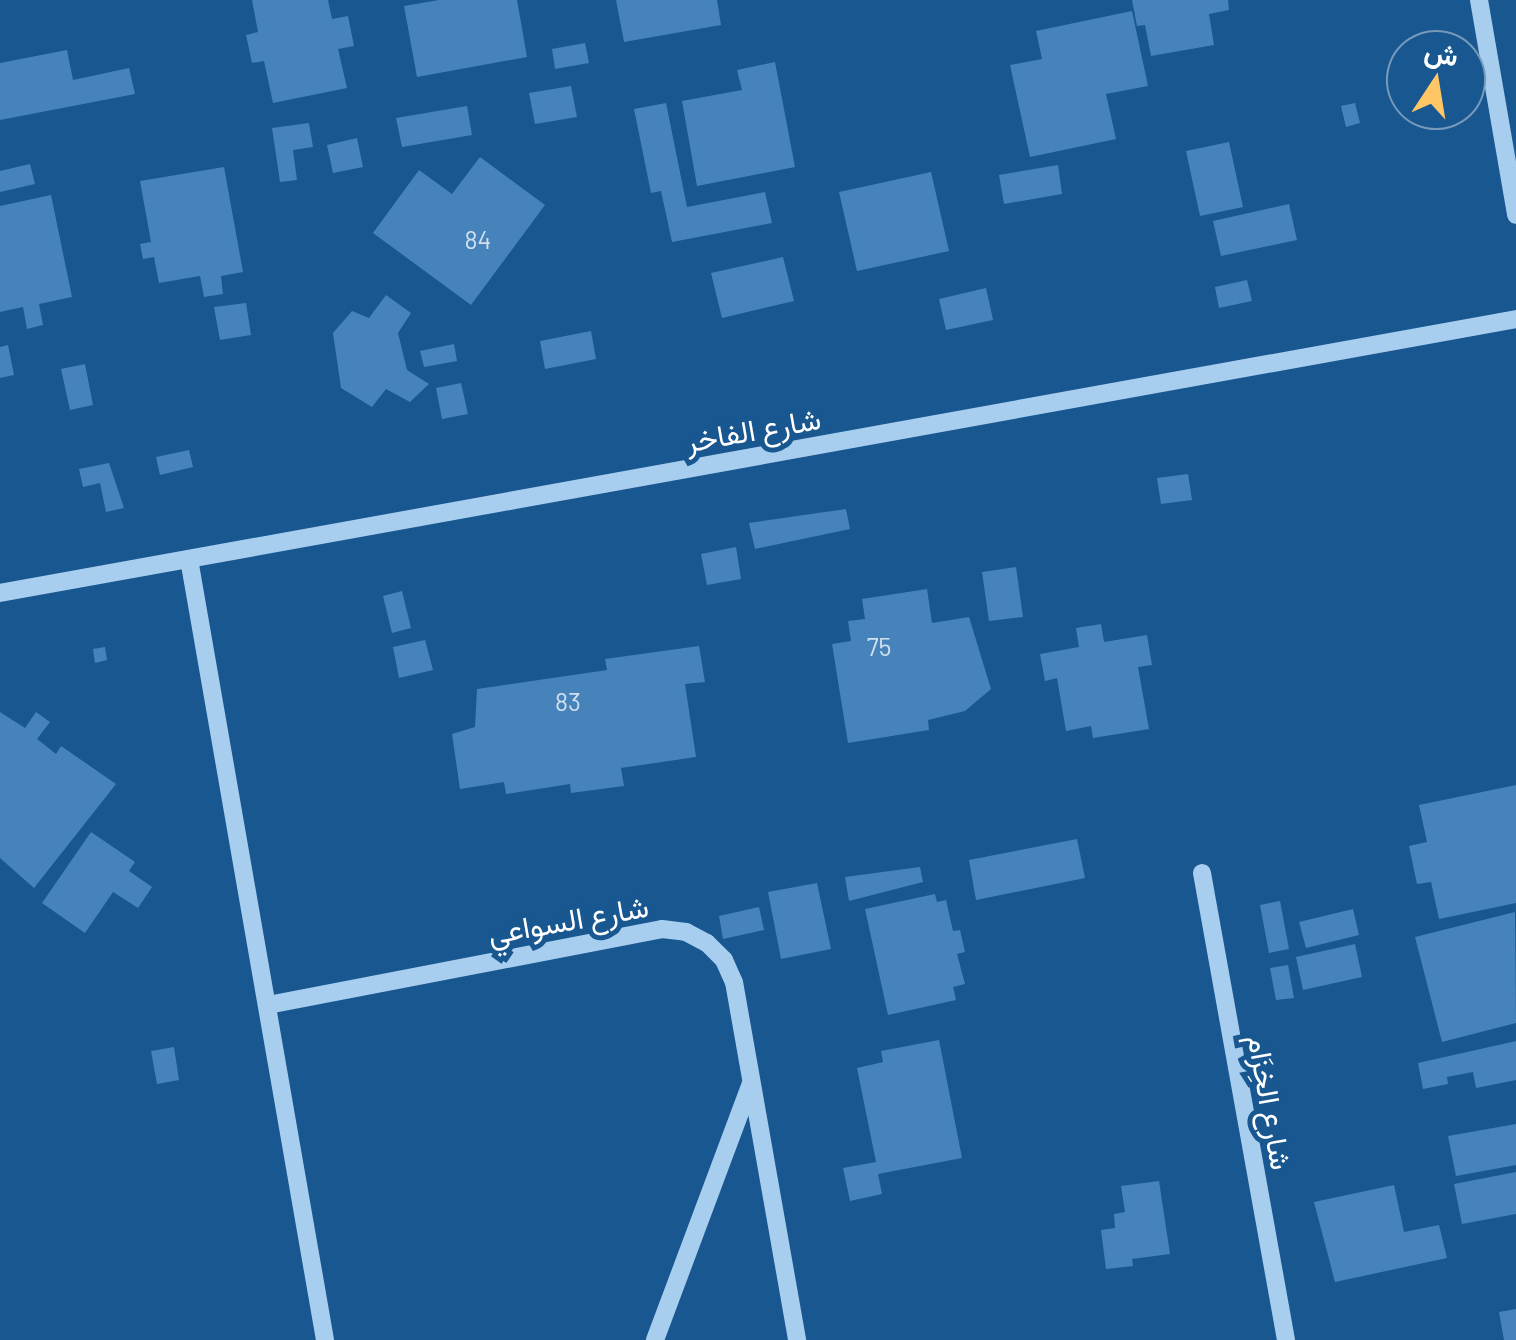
<!DOCTYPE html>
<html>
<head>
<meta charset="utf-8">
<style>
  body { margin:0 }
  #map { position:relative; width:1516px; height:1340px; overflow:hidden; background:#195790; font-family:Barlow,Vazirmatn,sans-serif }
  div>[style] { position:absolute }
  [style*='--x'] { left:calc(var(--x)*1px); top:calc(var(--y)*1px); width:calc(var(--w)*1px); rotate:calc(var(--a)*1deg) }
  .building>* { inset:0; background:#4683ba }
  .minor>* { height:18px; margin:-9px; padding:0 9px; transform-origin:9px; border-radius:9px; background:#a8ceef }
  span { translate:-50% -50%; white-space:nowrap; text-align:center; line-height:1.15; -webkit-text-stroke:10px #195790; paint-order:stroke }
  .number-label { font-size:25px; color:#d1e0ee }
  .number-label span { -webkit-text-stroke-width:0 }
  .street-label { font-size:30px; color:#fff }
  .north { position:absolute; left:1386px; top:30px; width:100px; height:100px; box-sizing:border-box; background:#195790; border:2px solid #759abc; border-radius:50%; rotate:12deg; font-size:28px; font-weight:700; line-height:40px; text-align:center; color:#fff }
  .north::after { content:''; display:block; margin:auto; width:35px; height:45px; background:#ffc666; clip-path:polygon(50% 0,100% 100%,50% 72%,0 100%) }
</style>
</head>
<body>
<div id="map">
  <div class="building">
    <i style="clip-path:polygon(252px 0,328px 0,332px 19px,348px 16px,354px 46px,338px 49px,347px 88px,273px 103px,264px 61px,252px 63px,246px 35px,258px 32px)"></i>
    <i style="clip-path:polygon(439px 0,517px 0,527px 57px,417px 77px,404px 6px)"></i>
    <i style="clip-path:polygon(616px 0,717px 0,721px 25px,624px 42px)"></i>
    <i style="clip-path:polygon(1132px 0,1228px 0,1229px 10px,1209px 14px,1214px 45px,1151px 56px,1145px 25px,1137px 26px)"></i>
    <i style="clip-path:polygon(1132px 11px,1148px 86px,1106px 94px,1116px 139px,1030px 157px,1010px 65px,1042px 59px,1036px 31px)"></i>
    <i style="clip-path:polygon(585px 43px,589px 63px,555px 69px,552px 49px)"></i>
    <i style="clip-path:polygon(67px 50px,73px 80px,129px 68px,135px 94px,0 120px,0 63px)"></i>
    <i style="clip-path:polygon(775px 62px,795px 167px,697px 186px,682px 101px,742px 90px,737px 70px)"></i>
    <i style="clip-path:polygon(571px 86px,577px 117px,535px 124px,529px 93px)"></i>
    <i style="clip-path:polygon(666px 103px,687px 207px,765px 192px,772px 223px,672px 242px,661px 191px,651px 193px,634px 109px)"></i>
    <i style="clip-path:polygon(1355px 103px,1360px 123px,1346px 127px,1341px 106px)"></i>
    <i style="clip-path:polygon(467px 106px,472px 135px,402px 147px,396px 118px)"></i>
    <i style="clip-path:polygon(309px 123px,313px 147px,293px 150px,297px 180px,280px 182px,272px 128px)"></i>
    <i style="clip-path:polygon(357px 138px,363px 167px,333px 173px,327px 145px)"></i>
    <i style="clip-path:polygon(1229px 142px,1243px 207px,1200px 216px,1186px 151px)"></i>
    <i style="clip-path:polygon(480px 157px,545px 205px,471px 305px,373px 233px,419px 170px,452px 194px)"></i>
    <i style="clip-path:polygon(30px 164px,35px 184px,0 192px,0 171px)"></i>
    <i style="clip-path:polygon(1058px 165px,1062px 194px,1004px 204px,999px 175px)"></i>
    <i style="clip-path:polygon(224px 167px,243px 272px,221px 276px,223px 294px,204px 297px,200px 276px,159px 283px,154px 257px,143px 259px,140px 244px,151px 242px,140px 181px)"></i>
    <i style="clip-path:polygon(931px 172px,949px 251px,857px 271px,839px 192px)"></i>
    <i style="clip-path:polygon(51px 195px,72px 297px,39px 304px,43px 325px,27px 329px,23px 307px,0 312px,0 206px)"></i>
    <i style="clip-path:polygon(1289px 204px,1297px 240px,1221px 256px,1213px 221px)"></i>
    <i style="clip-path:polygon(783px 257px,794px 301px,722px 318px,711px 273px)"></i>
    <i style="clip-path:polygon(1247px 280px,1252px 301px,1219px 308px,1215px 287px)"></i>
    <i style="clip-path:polygon(986px 288px,993px 320px,946px 330px,939px 299px)"></i>
    <i style="clip-path:polygon(386px 295px,411px 313px,398px 333px,407px 370px,429px 384px,410px 402px,386px 389px,372px 407px,341px 388px,333px 333px,352px 311px,369px 318px)"></i>
    <i style="clip-path:polygon(246px 303px,251px 335px,220px 340px,214px 307px)"></i>
    <i style="clip-path:polygon(591px 331px,596px 359px,545px 369px,540px 341px)"></i>
    <i style="clip-path:polygon(454px 344px,457px 361px,424px 367px,420px 351px)"></i>
    <i style="clip-path:polygon(8px 345px,14px 375px,0 378px,0 347px)"></i>
    <i style="clip-path:polygon(85px 364px,93px 405px,70px 410px,61px 369px)"></i>
    <i style="clip-path:polygon(461px 383px,468px 414px,442px 419px,436px 388px)"></i>
    <i style="clip-path:polygon(189px 450px,193px 467px,160px 475px,156px 457px)"></i>
    <i style="clip-path:polygon(109px 463px,124px 508px,106px 512px,100px 483px,83px 487px,79px 469px)"></i>
    <i style="clip-path:polygon(1188px 474px,1192px 500px,1161px 504px,1157px 478px)"></i>
    <i style="clip-path:polygon(846px 509px,850px 529px,755px 549px,749px 523px)"></i>
    <i style="clip-path:polygon(736px 547px,741px 579px,707px 585px,701px 554px)"></i>
    <i style="clip-path:polygon(1016px 567px,1023px 617px,989px 621px,982px 572px)"></i>
    <i style="clip-path:polygon(927px 589px,932px 623px,969px 617px,991px 689px,965px 711px,928px 720px,929px 730px,848px 743px,832px 644px,851px 641px,848px 621px,865px 619px,862px 599px)"></i>
    <i style="clip-path:polygon(402px 591px,411px 628px,392px 633px,383px 596px)"></i>
    <i style="clip-path:polygon(1101px 624px,1104px 642px,1147px 635px,1152px 665px,1138px 667px,1149px 729px,1093px 738px,1091px 726px,1066px 731px,1057px 678px,1045px 681px,1040px 654px,1079px 647px,1076px 628px)"></i>
    <i style="clip-path:polygon(425px 640px,433px 670px,399px 678px,393px 647px)"></i>
    <i style="clip-path:polygon(699px 646px,705px 682px,685px 684px,696px 757px,621px 768px,624px 786px,571px 793px,570px 784px,506px 794px,504px 782px,460px 789px,452px 734px,475px 727px,477px 689px,607px 670px,605px 659px)"></i>
    <i style="clip-path:polygon(105px 647px,107px 660px,95px 663px,93px 649px)"></i>
    <i style="clip-path:polygon(0 712px,25px 728px,36px 712px,50px 722px,37px 739px,56px 754px,61px 746px,116px 784px,34px 888px,0 858px)"></i>
    <i style="clip-path:polygon(1516px 785px,1516px 903px,1439px 919px,1431px 882px,1417px 884px,1409px 846px,1427px 842px,1419px 805px)"></i>
    <i style="clip-path:polygon(91px 832px,135px 862px,129px 871px,152px 887px,138px 908px,113px 892px,85px 933px,42px 903px)"></i>
    <i style="clip-path:polygon(1077px 839px,1085px 878px,976px 900px,969px 860px)"></i>
    <i style="clip-path:polygon(920px 867px,923px 882px,849px 901px,845px 877px)"></i>
    <i style="clip-path:polygon(817px 883px,831px 949px,781px 959px,768px 892px)"></i>
    <i style="clip-path:polygon(935px 894px,937px 902px,946px 900px,953px 931px,960px 930px,965px 952px,957px 954px,965px 984px,953px 987px,956px 1000px,888px 1015px,865px 909px)"></i>
    <i style="clip-path:polygon(1280px 901px,1289px 949px,1269px 953px,1260px 905px)"></i>
    <i style="clip-path:polygon(759px 907px,764px 930px,723px 939px,719px 916px)"></i>
    <i style="clip-path:polygon(1353px 909px,1359px 935px,1306px 948px,1299px 922px)"></i>
    <i style="clip-path:polygon(1515px 912px,1516px 1023px,1442px 1042px,1415px 937px)"></i>
    <i style="clip-path:polygon(1355px 944px,1362px 977px,1303px 990px,1296px 957px)"></i>
    <i style="clip-path:polygon(1288px 965px,1294px 998px,1276px 1000px,1270px 968px)"></i>
    <i style="clip-path:polygon(939px 1040px,962px 1158px,878px 1174px,882px 1194px,850px 1201px,843px 1168px,876px 1162px,857px 1068px,883px 1062px,881px 1051px)"></i>
    <i style="clip-path:polygon(1516px 1041px,1516px 1080px,1476px 1088px,1473px 1072px,1447px 1077px,1448px 1084px,1423px 1089px,1418px 1063px)"></i>
    <i style="clip-path:polygon(174px 1047px,179px 1080px,157px 1084px,151px 1051px)"></i>
    <i style="clip-path:polygon(1516px 1124px,1516px 1165px,1456px 1176px,1448px 1136px)"></i>
    <i style="clip-path:polygon(1516px 1172px,1516px 1214px,1462px 1224px,1454px 1184px)"></i>
    <i style="clip-path:polygon(1159px 1181px,1170px 1254px,1132px 1259px,1133px 1266px,1106px 1269px,1101px 1230px,1115px 1228px,1114px 1214px,1125px 1212px,1121px 1186px)"></i>
    <i style="clip-path:polygon(1394px 1185px,1404px 1232px,1439px 1225px,1447px 1258px,1335px 1282px,1314px 1202px)"></i>
    <i style="clip-path:polygon(1516px 1309px,1516px 1340px,1504px 1340px,1499px 1312px)"></i>
  </div>
  <div class="minor">
    <i style="--x:1479;--y:0;--w:218;--a:80.2"></i>
    <i style="--x:189;--y:559;--w:793;--a:80.12"></i>
    <i style="--x:0;--y:593;--w:1541;--a:-10.24"></i>
    <i style="--x:1202;--y:873;--w:474;--a:79.8"></i>
    <i style="--x:268;--y:1005;--w:401;--a:-10.9"></i>
    <i style="--x:662;--y:929;--w:24;--a:7"></i>
    <i style="--x:686;--y:932;--w:24;--a:28"></i>
    <i style="--x:707;--y:943;--w:24;--a:45"></i>
    <i style="--x:724;--y:960;--w:24;--a:66"></i>
    <i style="--x:734;--y:982;--w:364;--a:80"></i>
    <i style="--x:655;--y:1340;--w:274;--a:-69.5"></i>
  </div>
  <div class="number-label">
    <span style="left:478px;top:239px">84</span>
    <span style="left:879px;top:646px">75</span>
    <span style="left:568px;top:701px">83</span>
  </div>
  <div class="street-label">
    <span style="left:753px;top:429px;rotate:-10deg">شارع الفاخر</span>
    <span style="left:568px;top:919px;rotate:-10deg">شارع السواعي</span>
    <span style="left:1271px;top:1102px;rotate:80deg">شارع الخِزَام</span>
  </div>
  <div class="north">ش</div>
</div>
</body>
</html>
